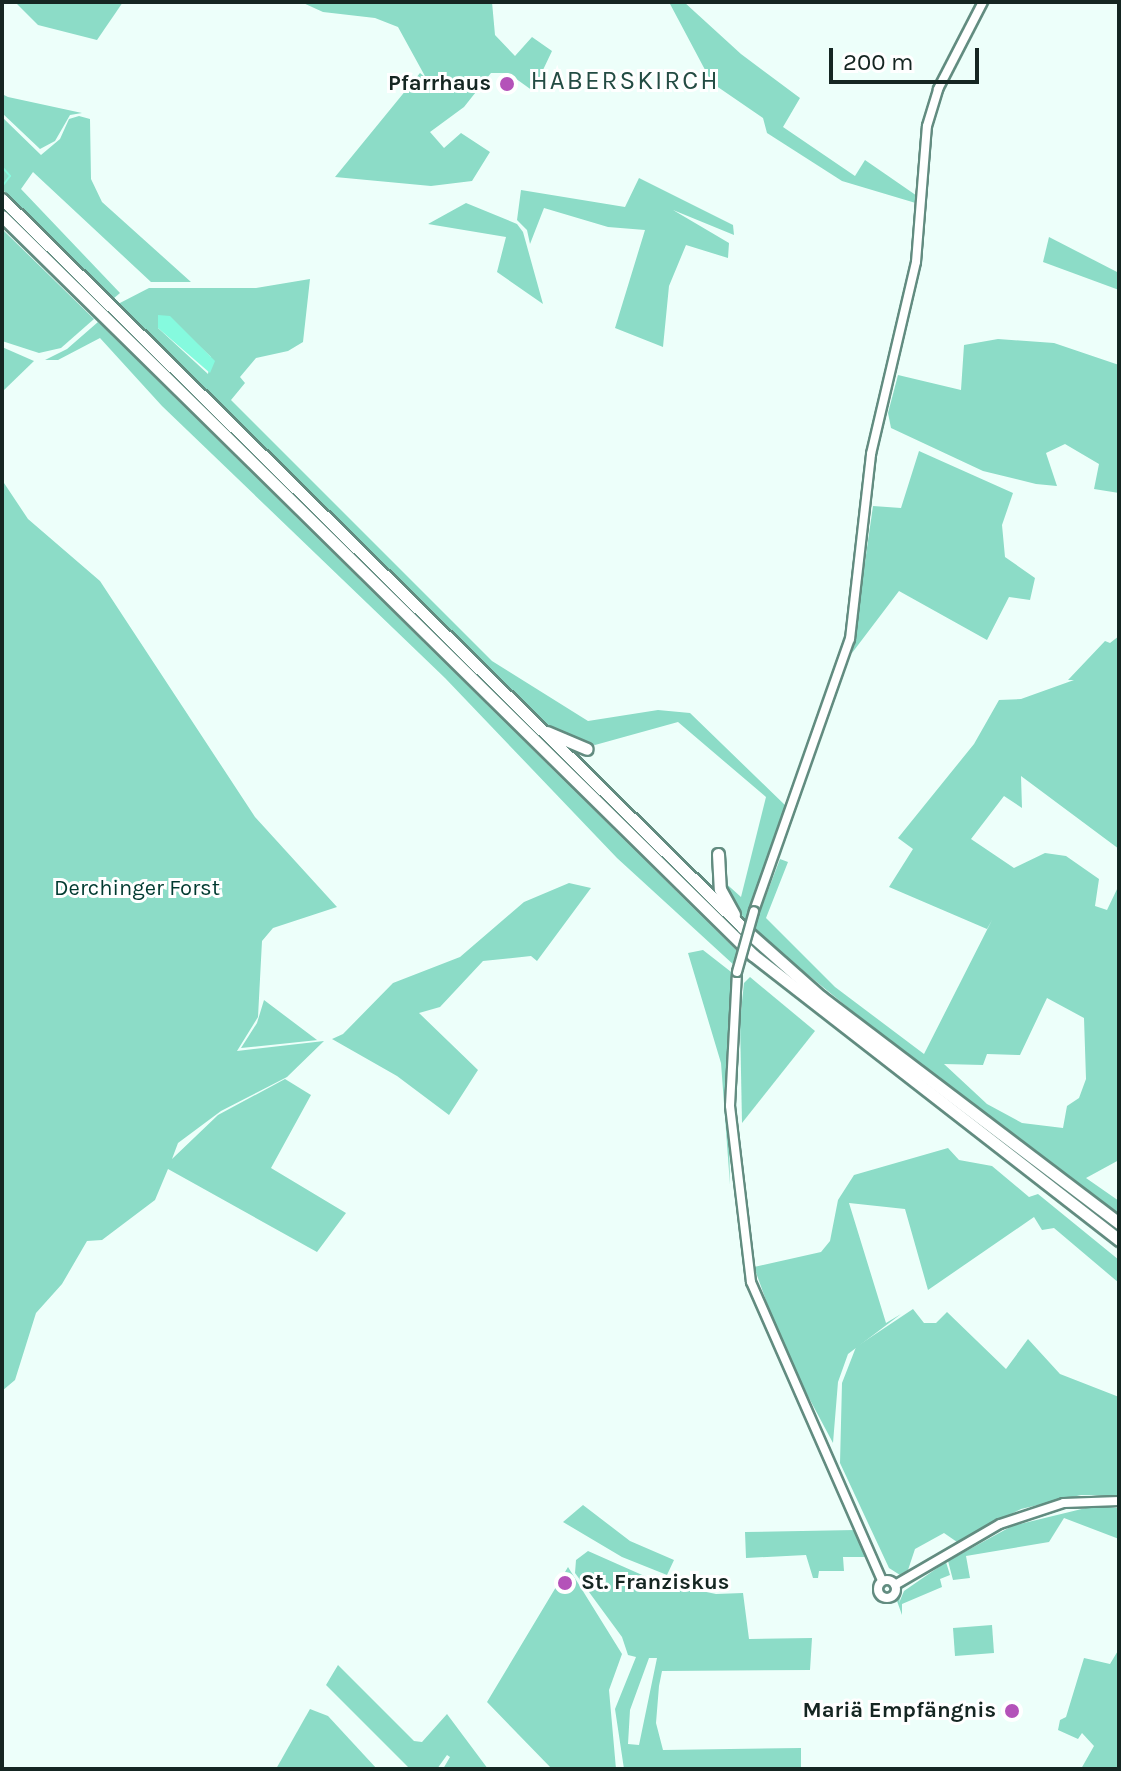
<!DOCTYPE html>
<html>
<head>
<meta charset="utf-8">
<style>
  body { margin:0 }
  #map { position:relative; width:1121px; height:1771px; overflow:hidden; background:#edfffa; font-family:Karla,sans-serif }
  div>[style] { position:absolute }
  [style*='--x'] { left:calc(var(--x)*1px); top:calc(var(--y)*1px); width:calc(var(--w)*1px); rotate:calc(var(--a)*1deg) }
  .green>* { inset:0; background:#8cdcc7 }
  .water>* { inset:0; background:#85fade }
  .stream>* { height:2px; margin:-1px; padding:0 1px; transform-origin:1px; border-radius:1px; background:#85fade }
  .roads { filter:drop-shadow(2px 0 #628c80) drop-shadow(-2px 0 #628c80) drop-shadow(0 2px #628c80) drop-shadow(0 -2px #628c80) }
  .secondary>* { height:8px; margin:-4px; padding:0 4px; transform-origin:4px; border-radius:4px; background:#fff }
  .secondary>.ring { margin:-4px; padding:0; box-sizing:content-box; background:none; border:8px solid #fff; border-radius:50% }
  .motorway>* { height:11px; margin:-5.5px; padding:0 5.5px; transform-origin:5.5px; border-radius:5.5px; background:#fff }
  .bridges { filter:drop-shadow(2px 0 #628c80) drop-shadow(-2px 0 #628c80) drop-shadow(0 2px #628c80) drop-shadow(0 -2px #628c80) }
  .secondary-bridge>* { height:8px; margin:-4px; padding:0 4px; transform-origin:4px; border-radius:4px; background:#fff }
  .dots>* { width:22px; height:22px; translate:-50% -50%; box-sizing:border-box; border:4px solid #fff; border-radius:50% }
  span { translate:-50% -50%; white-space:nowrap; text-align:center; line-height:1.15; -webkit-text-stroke:6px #fff; paint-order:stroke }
  .poi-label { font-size:22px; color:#152622; font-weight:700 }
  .right { translate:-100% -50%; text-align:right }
  .left { translate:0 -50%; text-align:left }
  .park-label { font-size:22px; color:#013a30 }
  .quarter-label { font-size:26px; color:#234c43; letter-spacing:2px }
  .frame { position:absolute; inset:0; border:4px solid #152622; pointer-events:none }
  .scale { position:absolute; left:829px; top:48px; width:150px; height:36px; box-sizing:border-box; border:4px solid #152622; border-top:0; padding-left:10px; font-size:24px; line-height:28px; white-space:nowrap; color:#152622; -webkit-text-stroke:6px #fff; paint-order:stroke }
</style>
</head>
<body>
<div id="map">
  <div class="green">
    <i style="clip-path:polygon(15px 2px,123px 2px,97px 40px,38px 25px)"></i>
    <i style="clip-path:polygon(301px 2px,492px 2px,495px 35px,515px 56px,532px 37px,552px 51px,533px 91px,508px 73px,491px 73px,464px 107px,430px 132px,444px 148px,461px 133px,490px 152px,472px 181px,431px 186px,335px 177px,420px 73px,426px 78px,398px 27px,375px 18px,323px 12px)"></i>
    <i style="clip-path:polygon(669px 2px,684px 2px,741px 54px,800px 98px,783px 127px,855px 176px,865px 160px,920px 198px,919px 204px,842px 181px,767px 133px,763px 118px,712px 83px)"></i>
    <i style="clip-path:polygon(2px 94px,8px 97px,82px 113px,70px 115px,55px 141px,40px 149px,2px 113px)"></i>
    <i style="clip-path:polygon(79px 116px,90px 119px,91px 179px,102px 202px,191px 282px,151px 282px,33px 172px,21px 189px,120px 293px,113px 299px,2px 189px,2px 117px,41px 155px,60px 139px,69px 119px)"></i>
    <i style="clip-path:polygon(639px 178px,733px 225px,734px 235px,673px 210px,729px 243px,728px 258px,686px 245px,669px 286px,663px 347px,615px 328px,645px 230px,608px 227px,544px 208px,530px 244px,527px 230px,517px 220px,521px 190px,625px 207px)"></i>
    <i style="clip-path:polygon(466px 203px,517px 224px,523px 232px,543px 304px,497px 272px,506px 237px,428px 224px)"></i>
    <i style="clip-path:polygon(2px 229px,94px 319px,61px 348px,39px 353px,2px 341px)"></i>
    <i style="clip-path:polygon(1049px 237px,1119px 273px,1119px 290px,1043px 262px)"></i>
    <i style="clip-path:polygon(evenodd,310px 279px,303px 342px,288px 351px,256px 358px,240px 377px,245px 383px,231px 400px,492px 661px,588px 721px,658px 710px,690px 713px,788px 808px,746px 922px,721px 879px,741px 897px,766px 797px,678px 722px,595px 745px,554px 734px,118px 304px,149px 288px,256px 288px,310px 279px,173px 321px,211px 357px,208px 374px,158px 328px,173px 321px)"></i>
    <i style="clip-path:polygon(98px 322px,738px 952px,735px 966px,617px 858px,445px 678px,162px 406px,100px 338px,58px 360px,45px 360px,67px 349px)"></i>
    <i style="clip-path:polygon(998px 339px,1054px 343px,1119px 365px,1119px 493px,1094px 489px,1099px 464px,1065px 444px,1046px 453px,1057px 486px,1036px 484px,983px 471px,891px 428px,888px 413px,898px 375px,961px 390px,964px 345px)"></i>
    <i style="clip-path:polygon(2px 347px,34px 361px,2px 392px)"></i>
    <i style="clip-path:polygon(919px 451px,1013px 493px,1002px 525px,1005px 557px,1035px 578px,1030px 600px,1009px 597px,987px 640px,899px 591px,852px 653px,873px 506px,901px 508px)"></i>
    <i style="clip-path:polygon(2px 480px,28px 519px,100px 581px,255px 817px,337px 907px,273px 928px,262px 941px,258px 1017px,237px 1051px,324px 1041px,287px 1077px,221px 1111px,178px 1143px,172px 1159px,218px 1115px,285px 1079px,311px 1095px,271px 1168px,346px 1213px,317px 1252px,168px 1169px,155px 1200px,102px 1240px,87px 1241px,62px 1284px,36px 1313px,15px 1380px,2px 1391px)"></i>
    <i style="clip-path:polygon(evenodd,1119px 636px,1119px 849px,1021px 776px,1022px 808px,1004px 796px,971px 839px,1014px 868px,1045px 853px,1066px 856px,1099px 879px,1095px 906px,1107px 910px,1119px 885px,1119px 1160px,1086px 1178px,1119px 1201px,1119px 1216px,927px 1072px,753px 930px,780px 859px,788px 862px,766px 918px,835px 987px,924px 1054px,992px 920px,987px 929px,889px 887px,913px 849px,898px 838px,974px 744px,999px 700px,1021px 699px,1074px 680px,1068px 680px,1105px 641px,1110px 643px,1119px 636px,1047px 998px,1084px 1018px,1086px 1079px,1079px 1098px,1067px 1106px,1063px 1128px,1022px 1123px,987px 1104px,944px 1064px,983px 1065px,987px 1054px,1020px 1055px,1047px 998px)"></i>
    <i style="clip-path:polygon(569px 883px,591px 888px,537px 961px,531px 956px,483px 961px,440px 1007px,419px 1013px,478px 1070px,449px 1115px,397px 1076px,332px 1039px,343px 1034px,393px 983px,460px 957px,524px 902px)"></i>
    <i style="clip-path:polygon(703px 950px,735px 975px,727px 1042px,730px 1185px,721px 1063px,688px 953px)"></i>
    <i style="clip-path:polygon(750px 977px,815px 1031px,742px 1123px,740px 1021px,744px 983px)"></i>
    <i style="clip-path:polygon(264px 1000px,317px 1040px,318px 1040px,241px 1048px,257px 1023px)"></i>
    <i style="clip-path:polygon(948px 1148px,959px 1160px,992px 1166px,1029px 1197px,1038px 1194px,1119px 1260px,1119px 1283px,1054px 1228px,1042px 1230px,1034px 1217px,928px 1290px,905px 1209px,849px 1203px,886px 1323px,901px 1314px,848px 1354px,838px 1382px,833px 1443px,785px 1353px,754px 1267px,821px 1252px,830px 1241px,838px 1200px,854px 1175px)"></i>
    <i style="clip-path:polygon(913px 1309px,924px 1323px,936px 1323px,947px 1312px,1006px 1369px,1028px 1339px,1060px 1374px,1119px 1397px,1119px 1496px,1081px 1495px,1021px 1509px,957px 1542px,944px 1533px,915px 1549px,908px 1570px,900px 1575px,889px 1568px,840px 1463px,842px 1383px,856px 1347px)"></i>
    <i style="clip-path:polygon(583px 1505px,630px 1541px,674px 1560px,667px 1575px,622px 1557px,563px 1522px)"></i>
    <i style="clip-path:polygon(1094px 1506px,1119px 1508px,1119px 1539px,1064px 1518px,1049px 1542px,966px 1556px,970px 1578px,953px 1580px,948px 1561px,1012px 1526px)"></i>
    <i style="clip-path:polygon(855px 1530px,865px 1557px,843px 1557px,844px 1571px,819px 1571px,818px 1578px,813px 1578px,806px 1555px,746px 1558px,745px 1532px)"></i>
    <i style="clip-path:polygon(evenodd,588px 1551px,658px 1582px,716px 1594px,743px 1593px,749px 1639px,812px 1638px,810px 1670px,662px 1671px,659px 1686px,656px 1723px,663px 1750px,801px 1748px,801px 1769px,624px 1769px,615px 1709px,636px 1657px,628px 1655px,622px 1637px,575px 1573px,576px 1560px,588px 1551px,657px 1658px,639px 1745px,628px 1744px,630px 1710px,649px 1658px,657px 1658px)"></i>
    <i style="clip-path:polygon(946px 1562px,950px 1575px,940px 1579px,942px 1587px,902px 1604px,902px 1615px,897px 1601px,903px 1586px,899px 1603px,904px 1591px)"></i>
    <i style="clip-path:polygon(568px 1567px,622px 1654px,609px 1690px,616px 1769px,552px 1769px,487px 1702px)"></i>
    <i style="clip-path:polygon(992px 1625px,994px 1653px,955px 1656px,953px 1628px)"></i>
    <i style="clip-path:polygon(1119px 1649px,1119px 1769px,1081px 1769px,1094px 1746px,1082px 1733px,1078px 1739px,1058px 1730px,1060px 1720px,1066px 1717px,1084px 1658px,1110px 1664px)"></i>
    <i style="clip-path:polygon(338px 1665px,414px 1741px,422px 1742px,447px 1714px,488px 1769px,443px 1769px,450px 1757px,447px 1755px,437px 1769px,410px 1769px,326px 1685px)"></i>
    <i style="clip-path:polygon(310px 1709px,328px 1716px,377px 1769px,276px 1769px)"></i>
  </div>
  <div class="water">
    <i style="clip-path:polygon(158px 315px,170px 316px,215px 361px,210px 373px,158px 328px)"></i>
  </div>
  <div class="stream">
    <i style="--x:2;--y:167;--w:12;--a:48"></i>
    <i style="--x:10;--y:176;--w:10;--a:127"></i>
  </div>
  <div class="roads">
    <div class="secondary">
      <i style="--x:754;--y:911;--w:288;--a:-70.6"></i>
      <i style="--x:850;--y:639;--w:186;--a:-83.5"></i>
      <i style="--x:871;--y:454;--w:197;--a:-76.8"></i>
      <i style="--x:916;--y:262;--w:136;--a:-85.4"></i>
      <i style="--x:927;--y:126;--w:39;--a:-73"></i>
      <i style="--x:938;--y:89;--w:98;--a:-62.7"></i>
      <i style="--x:737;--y:972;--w:134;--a:93"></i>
      <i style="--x:730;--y:1106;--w:177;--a:83.2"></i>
      <i style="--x:751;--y:1282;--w:326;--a:66.3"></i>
      <i class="ring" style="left:878px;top:1580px;width:10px;height:10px"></i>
      <i style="--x:895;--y:1585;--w:121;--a:-30.2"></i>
      <i style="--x:1000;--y:1524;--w:67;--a:-18.2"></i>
      <i style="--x:1064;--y:1503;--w:55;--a:-2.1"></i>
    </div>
    <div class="motorway">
      <i style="--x:2;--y:199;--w:1039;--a:44.53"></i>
      <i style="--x:743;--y:928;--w:104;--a:41.5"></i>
      <i style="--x:821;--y:997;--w:374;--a:37.2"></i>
      <i style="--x:2;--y:216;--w:1054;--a:44.54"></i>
      <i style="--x:753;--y:955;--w:464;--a:37.9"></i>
      <i style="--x:547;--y:732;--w:43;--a:23"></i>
      <i style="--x:718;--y:854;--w:35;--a:87"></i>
      <i style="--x:720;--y:889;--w:29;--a:61"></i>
    </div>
  </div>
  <div class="bridges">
    <div class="secondary-bridge">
      <i style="--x:737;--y:972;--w:63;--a:-74.4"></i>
    </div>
  </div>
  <div class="dots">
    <i style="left:507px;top:84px;background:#b452b9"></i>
    <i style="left:565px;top:1583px;background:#b452b9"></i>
    <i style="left:1012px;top:1711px;background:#b452b9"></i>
  </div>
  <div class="poi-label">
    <span class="right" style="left:491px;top:84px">Pfarrhaus</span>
    <span class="left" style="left:581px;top:1583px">St. Franziskus</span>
    <span class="right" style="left:996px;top:1711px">Mariä Empfängnis</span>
  </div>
  <div class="park-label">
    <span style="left:137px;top:889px">Derchinger Forst</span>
  </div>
  <div class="quarter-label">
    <span style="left:625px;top:81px">HABERSKIRCH</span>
  </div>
  <div class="frame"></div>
  <div class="scale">200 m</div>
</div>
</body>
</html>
